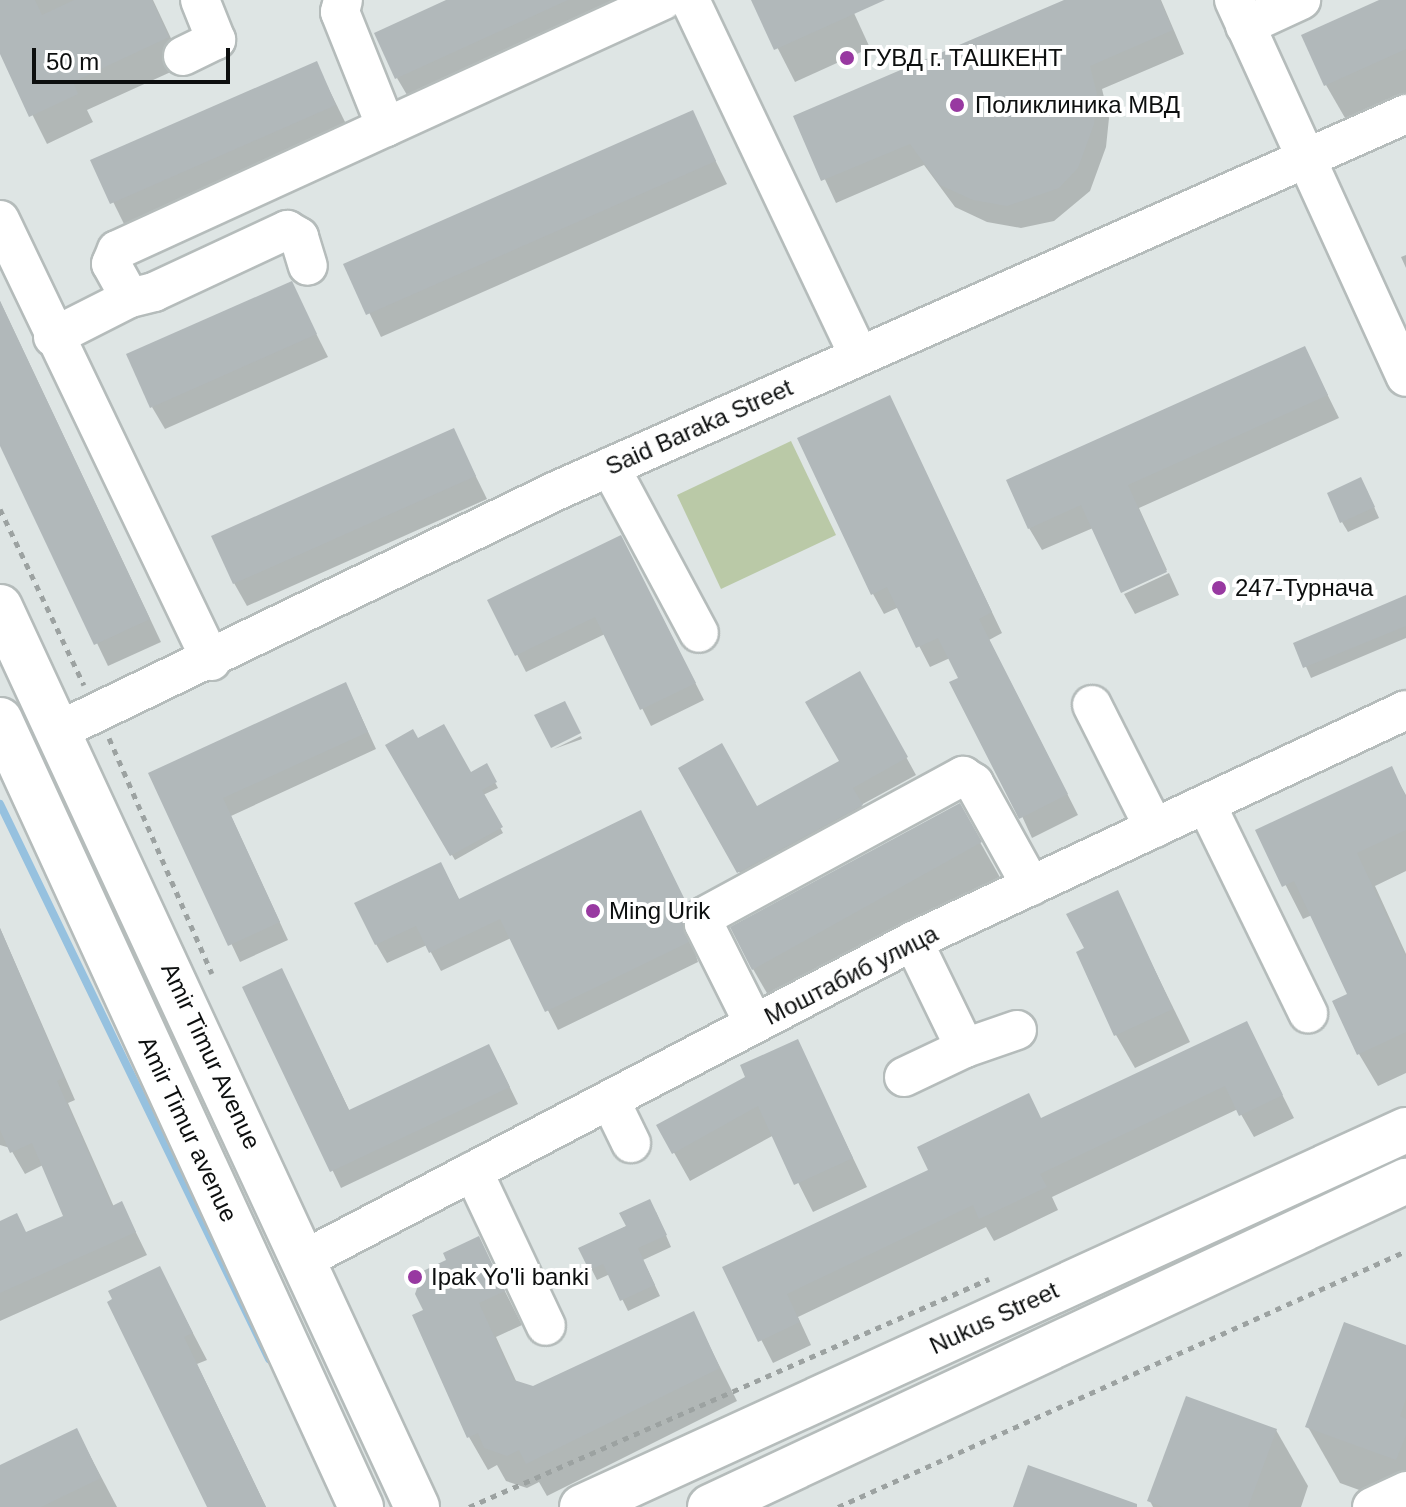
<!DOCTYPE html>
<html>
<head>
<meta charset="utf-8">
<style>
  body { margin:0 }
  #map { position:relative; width:1406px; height:1507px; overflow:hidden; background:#dee5e4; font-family:Arial,sans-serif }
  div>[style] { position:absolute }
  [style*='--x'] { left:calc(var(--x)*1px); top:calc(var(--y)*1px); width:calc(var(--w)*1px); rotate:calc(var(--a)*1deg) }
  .green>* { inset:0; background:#bac9a7 }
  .shadow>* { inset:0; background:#0003 }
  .stream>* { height:8px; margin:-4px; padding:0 4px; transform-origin:4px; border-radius:4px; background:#96c1df }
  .building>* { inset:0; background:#b1b8ba }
  .path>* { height:5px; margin-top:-2.5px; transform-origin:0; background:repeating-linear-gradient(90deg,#9ca2a1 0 6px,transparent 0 12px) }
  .roads { filter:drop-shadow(2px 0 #b5bcbb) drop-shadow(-2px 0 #b5bcbb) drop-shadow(0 2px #b5bcbb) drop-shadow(0 -2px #b5bcbb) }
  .minor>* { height:38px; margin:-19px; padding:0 19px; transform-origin:19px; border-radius:19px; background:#fff }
  .major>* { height:44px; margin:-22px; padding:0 22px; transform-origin:22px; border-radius:22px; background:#fff }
  .dots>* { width:22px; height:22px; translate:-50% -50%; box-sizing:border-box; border:4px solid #fff; border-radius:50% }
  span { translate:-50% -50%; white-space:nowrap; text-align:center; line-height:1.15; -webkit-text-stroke:8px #fff; paint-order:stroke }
  .poi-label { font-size:24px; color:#0d0f0f }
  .left { translate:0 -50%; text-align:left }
  .street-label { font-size:24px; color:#0d0f0f }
  .scale { position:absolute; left:32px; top:48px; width:198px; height:36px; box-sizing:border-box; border:4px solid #0d0f0f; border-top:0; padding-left:10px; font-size:24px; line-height:28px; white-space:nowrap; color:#0d0f0f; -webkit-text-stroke:6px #fff; paint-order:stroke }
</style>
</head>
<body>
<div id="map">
  <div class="green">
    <i style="clip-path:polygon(791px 441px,836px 535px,721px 589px,677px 495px)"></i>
  </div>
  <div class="shadow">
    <i style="clip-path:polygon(0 0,153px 0,184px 66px,87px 110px,93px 122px,47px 144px,0 50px)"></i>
    <i style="clip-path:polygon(450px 0,630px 0,410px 100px,397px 78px)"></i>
    <i style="clip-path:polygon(753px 0,848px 0,870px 48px,795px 82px)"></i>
    <i style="clip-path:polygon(1069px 0,1161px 0,1184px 54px,1102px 89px,1109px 118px,1106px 147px,1090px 191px,1054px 221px,1021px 228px,987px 222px,955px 207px,924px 165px,836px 203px,796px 117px)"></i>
    <i style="clip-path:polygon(1384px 0,1406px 0,1406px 106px,1352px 130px,1326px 85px)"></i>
    <i style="clip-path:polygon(316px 63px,348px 128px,125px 226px,93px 161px)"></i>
    <i style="clip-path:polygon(692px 113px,727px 184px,381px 337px,346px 265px)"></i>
    <i style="clip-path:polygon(1406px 255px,1406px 268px,1401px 257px)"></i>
    <i style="clip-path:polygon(291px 284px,328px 357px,165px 429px,152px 407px)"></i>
    <i style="clip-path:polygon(0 301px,161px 642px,108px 666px,0 441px)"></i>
    <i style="clip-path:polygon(1305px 349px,1339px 418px,1139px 508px,1167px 570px,1122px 590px,1093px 528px,1042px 550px,1029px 528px)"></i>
    <i style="clip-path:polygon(889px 397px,1002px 633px,989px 640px,1078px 815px,1032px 838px,950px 658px,930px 667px,899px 607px,884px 614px,873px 594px)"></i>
    <i style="clip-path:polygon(453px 430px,487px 499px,247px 606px,234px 583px)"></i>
    <i style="clip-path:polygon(1367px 491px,1379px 518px,1348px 532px,1342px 522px)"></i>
    <i style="clip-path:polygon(630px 554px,704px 700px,651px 726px,605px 634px,526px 672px,490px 601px)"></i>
    <i style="clip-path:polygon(1169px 573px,1179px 595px,1135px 614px,1124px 594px)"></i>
    <i style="clip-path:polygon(1406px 597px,1406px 638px,1311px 678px,1296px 644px)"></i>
    <i style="clip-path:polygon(860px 673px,916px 775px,861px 805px,871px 823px,749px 889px,681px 768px,757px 809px,841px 762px)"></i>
    <i style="clip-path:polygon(354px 701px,376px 749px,231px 816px,288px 940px,240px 962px,151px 774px)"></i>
    <i style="clip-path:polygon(581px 736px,582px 739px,554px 749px)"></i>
    <i style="clip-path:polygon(418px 740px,470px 775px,489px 771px,498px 788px,483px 795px,503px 833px,455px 860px,387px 745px)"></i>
    <i style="clip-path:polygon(1391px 769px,1406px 795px,1406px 871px,1375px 886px,1406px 954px,1406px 1073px,1378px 1086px,1359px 1054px,1349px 995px,1312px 915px,1303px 919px,1258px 831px)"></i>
    <i style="clip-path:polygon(959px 805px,1006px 888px,779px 1014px,753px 969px)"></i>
    <i style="clip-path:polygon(651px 831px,696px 925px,692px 943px,698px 962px,558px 1030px,511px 938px,441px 971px,427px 945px,387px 963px,376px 944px,441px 864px,460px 901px)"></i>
    <i style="clip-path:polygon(1117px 893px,1190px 1042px,1135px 1068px,1116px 1035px,1086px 948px)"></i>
    <i style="clip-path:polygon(0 928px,75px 1100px,68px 1103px,114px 1207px,122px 1204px,147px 1255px,0 1321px,0 1223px,27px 1234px,65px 1217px,43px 1165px,25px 1174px,10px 1148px,0 1145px)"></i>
    <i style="clip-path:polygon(282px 971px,350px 1112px,498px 1063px,518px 1104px,341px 1188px,245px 988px)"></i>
    <i style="clip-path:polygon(1246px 1023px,1294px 1118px,1254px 1137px,1238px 1109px,1052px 1197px,1058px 1210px,994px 1241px,986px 1227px,798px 1317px,811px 1345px,773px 1363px,725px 1268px)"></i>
    <i style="clip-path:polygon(797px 1042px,867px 1187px,813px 1212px,774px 1135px,690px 1181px,659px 1126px,747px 1078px)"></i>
    <i style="clip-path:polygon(656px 1212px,671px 1247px,643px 1260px,660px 1296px,628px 1311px,610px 1274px,597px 1280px,581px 1248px)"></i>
    <i style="clip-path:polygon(478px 1238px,522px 1325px,496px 1337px,517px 1383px,533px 1389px,693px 1313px,737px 1401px,547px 1496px,539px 1482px,527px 1488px,506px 1481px,497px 1465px,488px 1470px,469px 1437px,426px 1310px,449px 1261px)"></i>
    <i style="clip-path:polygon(159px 1268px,207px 1360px,197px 1364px,266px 1507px,209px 1507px)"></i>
    <i style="clip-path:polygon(1406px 1347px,1406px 1507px,1340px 1483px,1308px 1427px)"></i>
    <i style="clip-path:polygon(1276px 1430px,1308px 1486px,1301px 1507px,1153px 1507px,1150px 1501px)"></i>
    <i style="clip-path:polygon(77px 1431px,117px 1507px,0 1507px,0 1468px)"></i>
  </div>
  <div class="stream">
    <i style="--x:0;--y:804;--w:617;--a:64.14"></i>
  </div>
  <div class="building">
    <i style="clip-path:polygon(0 0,35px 0,42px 15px,74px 0,152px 0,169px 37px,73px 82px,78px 94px,29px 117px,0 54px)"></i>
    <i style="clip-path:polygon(446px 0,568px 0,395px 79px,374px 33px)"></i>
    <i style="clip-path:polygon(751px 0,885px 0,774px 50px)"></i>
    <i style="clip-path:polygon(1064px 0,1160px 0,1173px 30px,1090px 66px,1097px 94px,1094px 124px,1078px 168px,1059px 188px,1007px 206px,973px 200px,940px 185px,910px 144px,821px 181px,793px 116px)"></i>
    <i style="clip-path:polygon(1379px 0,1406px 0,1406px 49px,1324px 86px,1301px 35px)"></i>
    <i style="clip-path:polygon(317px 61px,336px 105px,110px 204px,90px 160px)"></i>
    <i style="clip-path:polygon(693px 110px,716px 161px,366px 315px,343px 264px)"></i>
    <i style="clip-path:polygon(292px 281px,317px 334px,150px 408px,126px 354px)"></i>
    <i style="clip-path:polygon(0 301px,150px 619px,94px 645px,0 446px)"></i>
    <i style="clip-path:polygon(1305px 346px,1328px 395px,1128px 485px,1167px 572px,1121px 593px,1081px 505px,1028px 529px,1006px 480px)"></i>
    <i style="clip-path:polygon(890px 395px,992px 612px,979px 619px,1068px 794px,1019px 819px,949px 682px,958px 678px,938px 638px,916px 648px,887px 587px,871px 595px,797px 438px)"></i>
    <i style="clip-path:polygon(454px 428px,476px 476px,233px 584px,211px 536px)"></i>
    <i style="clip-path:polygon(1361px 477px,1375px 507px,1340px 523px,1327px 493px)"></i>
    <i style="clip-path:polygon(621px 535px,696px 683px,640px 710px,595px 617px,515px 656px,487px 600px)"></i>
    <i style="clip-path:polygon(1406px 595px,1406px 626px,1303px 668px,1293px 643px)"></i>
    <i style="clip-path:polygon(860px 671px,908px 757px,853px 788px,863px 805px,737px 873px,678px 768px,722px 743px,757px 806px,839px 761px,805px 702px)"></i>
    <i style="clip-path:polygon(346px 682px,368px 732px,223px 798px,280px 922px,228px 946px,148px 773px)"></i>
    <i style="clip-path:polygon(565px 701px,581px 733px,551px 748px,534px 715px)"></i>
    <i style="clip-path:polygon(444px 724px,471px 772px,487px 763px,497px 782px,482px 790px,503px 827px,450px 856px,385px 745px,413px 729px,418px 738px)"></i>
    <i style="clip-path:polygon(1392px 766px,1406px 797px,1406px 830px,1357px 853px,1406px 957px,1406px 1032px,1357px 1055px,1332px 1001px,1347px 994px,1294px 881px,1282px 887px,1255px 830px)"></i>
    <i style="clip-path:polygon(960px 803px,982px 842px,752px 970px,730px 927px)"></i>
    <i style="clip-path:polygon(641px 810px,687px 904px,682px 922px,689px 942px,545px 1012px,500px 919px,429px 953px,416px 926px,375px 945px,354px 903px,441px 862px,459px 899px)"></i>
    <i style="clip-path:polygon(1118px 890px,1173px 1009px,1114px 1036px,1076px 952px,1084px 948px,1066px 914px)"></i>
    <i style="clip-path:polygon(0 928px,64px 1077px,57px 1081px,112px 1206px,122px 1201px,136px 1232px,0 1293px,0 1221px,17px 1213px,26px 1232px,63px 1216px,32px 1143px,10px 1153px,0 1130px)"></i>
    <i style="clip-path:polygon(282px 968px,349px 1110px,489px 1044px,510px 1087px,330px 1172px,242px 987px)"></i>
    <i style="clip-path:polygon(1247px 1021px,1283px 1095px,1239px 1116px,1225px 1086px,1040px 1174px,1047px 1187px,979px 1219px,973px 1205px,787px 1294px,800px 1322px,758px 1342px,722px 1267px,928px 1170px,917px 1147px,1029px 1093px,1041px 1118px)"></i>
    <i style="clip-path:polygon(798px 1039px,853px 1158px,794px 1185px,758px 1106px,672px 1154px,656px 1125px,745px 1077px,740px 1065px)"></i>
    <i style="clip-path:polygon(650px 1199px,667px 1235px,638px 1248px,655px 1285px,620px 1301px,603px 1264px,589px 1270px,578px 1248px,626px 1226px,619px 1213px)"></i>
    <i style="clip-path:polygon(479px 1236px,505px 1291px,479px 1303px,514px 1380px,533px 1386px,694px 1311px,720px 1368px,526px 1464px,519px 1450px,507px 1456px,484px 1448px,478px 1433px,467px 1438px,412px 1315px,423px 1310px,415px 1294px,423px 1271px,446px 1260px,443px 1253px)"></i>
    <i style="clip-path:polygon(160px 1266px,193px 1333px,184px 1337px,266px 1507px,207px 1507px,107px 1302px,112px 1299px,108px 1291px)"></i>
    <i style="clip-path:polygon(1344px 1322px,1406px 1345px,1406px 1398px,1400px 1416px,1406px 1419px,1406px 1435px,1396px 1460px,1305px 1427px)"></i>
    <i style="clip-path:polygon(1186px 1396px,1277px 1429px,1248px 1507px,1163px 1507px,1147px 1501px)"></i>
    <i style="clip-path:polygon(77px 1428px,101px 1478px,41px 1507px,0 1507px,0 1465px)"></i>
    <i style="clip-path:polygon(1028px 1465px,1137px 1504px,1137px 1507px,1013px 1507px)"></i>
  </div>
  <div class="path">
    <i style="--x:0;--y:509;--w:195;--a:64.5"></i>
    <i style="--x:109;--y:738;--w:257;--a:66.4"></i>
    <i style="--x:469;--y:1507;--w:568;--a:-23.68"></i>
    <i style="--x:838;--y:1507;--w:623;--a:-24.26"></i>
  </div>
  <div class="roads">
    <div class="minor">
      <i style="--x:690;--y:0;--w:392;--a:64.6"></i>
      <i style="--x:1234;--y:0;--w:414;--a:65.5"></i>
      <i style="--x:1245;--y:26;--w:62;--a:-24.9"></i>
      <i style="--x:183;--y:56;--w:37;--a:-26"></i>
      <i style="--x:216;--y:40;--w:43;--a:-111.8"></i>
      <i style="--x:386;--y:127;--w:305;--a:-24.6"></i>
      <i style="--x:0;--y:220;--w:489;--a:64.4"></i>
      <i style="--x:130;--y:298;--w:25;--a:-14"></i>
      <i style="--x:154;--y:292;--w:147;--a:-25"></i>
      <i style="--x:287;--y:230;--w:14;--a:30"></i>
      <i style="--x:299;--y:237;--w:30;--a:73"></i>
      <i style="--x:53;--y:337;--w:86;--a:-26.9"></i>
      <i style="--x:130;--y:298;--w:39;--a:-119"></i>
      <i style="--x:111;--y:264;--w:15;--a:-67"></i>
      <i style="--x:117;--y:250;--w:296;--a:-24.6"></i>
      <i style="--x:386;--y:127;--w:124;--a:-111.8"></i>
      <i style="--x:340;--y:12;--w:12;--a:-76"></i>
      <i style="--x:610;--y:467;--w:188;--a:61.8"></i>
      <i style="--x:1092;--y:705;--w:138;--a:63.2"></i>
      <i style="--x:58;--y:731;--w:555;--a:-25.73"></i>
      <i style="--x:558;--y:490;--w:928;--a:-23.91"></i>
      <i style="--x:1206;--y:804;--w:233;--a:64"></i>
      <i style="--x:913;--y:941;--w:119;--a:64.1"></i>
      <i style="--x:965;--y:1048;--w:55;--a:-19.1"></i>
      <i style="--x:754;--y:1024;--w:112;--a:-116.6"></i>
      <i style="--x:704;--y:924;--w:8;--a:-83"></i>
      <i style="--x:705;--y:916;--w:294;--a:-28.5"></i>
      <i style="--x:963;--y:776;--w:13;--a:32"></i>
      <i style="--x:974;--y:783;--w:118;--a:61"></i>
      <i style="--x:904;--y:1077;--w:68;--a:-25.4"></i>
      <i style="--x:610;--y:1100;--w:48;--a:64"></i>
      <i style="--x:473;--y:1171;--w:171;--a:64.8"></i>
      <i style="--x:305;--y:1259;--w:686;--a:-27.61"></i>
      <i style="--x:913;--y:941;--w:544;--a:-25.11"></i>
      <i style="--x:1372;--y:1507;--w:38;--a:-25"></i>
    </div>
    <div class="major">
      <i style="--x:0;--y:607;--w:992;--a:65.14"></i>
      <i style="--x:0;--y:720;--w:866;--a:65.36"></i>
      <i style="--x:582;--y:1507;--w:906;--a:-24.59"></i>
      <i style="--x:710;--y:1507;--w:769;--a:-25.1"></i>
    </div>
  </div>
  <div class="dots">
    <i style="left:847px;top:58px;background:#9839a1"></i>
    <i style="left:957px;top:105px;background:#9839a1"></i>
    <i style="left:1219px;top:588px;background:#9839a1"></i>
    <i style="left:593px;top:911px;background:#9839a1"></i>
    <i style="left:415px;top:1277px;background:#9839a1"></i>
  </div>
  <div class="poi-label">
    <span class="left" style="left:863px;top:58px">ГУВД г. ТАШКЕНТ</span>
    <span class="left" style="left:975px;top:105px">Поликлиника МВД</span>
    <span class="left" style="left:1235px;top:588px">247-Турнача</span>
    <span class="left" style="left:609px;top:911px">Ming Urik</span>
    <span class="left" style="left:431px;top:1277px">Ipak Yo'li banki</span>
  </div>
  <div class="street-label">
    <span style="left:699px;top:427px;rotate:-24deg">Said Baraka Street</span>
    <span style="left:851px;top:975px;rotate:-27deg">Моштабиб улица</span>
    <span style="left:211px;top:1056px;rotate:65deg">Amir Timur Avenue</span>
    <span style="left:188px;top:1129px;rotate:65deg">Amir Timur avenue</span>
    <span style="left:994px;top:1318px;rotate:-25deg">Nukus Street</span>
  </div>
  <div class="scale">50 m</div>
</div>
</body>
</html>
